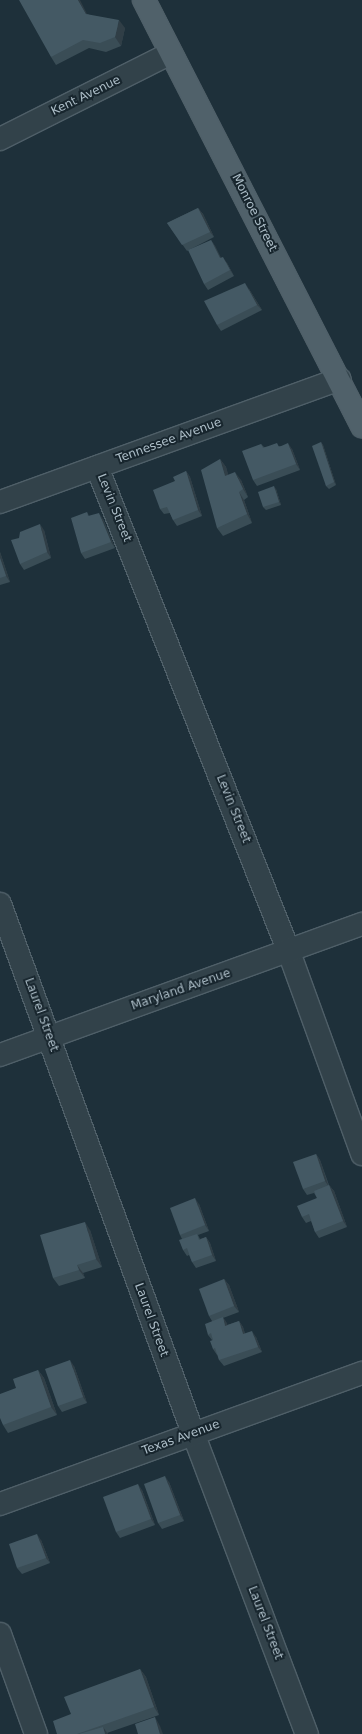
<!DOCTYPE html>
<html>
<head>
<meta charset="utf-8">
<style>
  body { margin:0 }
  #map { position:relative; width:362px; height:1734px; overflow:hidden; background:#1e303a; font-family:"DejaVu Sans",sans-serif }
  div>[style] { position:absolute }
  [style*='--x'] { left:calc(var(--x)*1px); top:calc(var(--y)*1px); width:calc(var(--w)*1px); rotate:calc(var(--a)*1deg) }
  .roads { filter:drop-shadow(1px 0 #4f5f68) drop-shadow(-1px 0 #4f5f68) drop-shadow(0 1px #4f5f68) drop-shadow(0 -1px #4f5f68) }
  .minor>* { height:22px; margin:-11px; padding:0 11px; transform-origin:11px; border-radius:11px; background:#32424a }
  .major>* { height:22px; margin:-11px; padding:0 11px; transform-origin:11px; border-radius:11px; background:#50616a }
  .wall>* { inset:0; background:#3a4d56 }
  .shaded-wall>* { inset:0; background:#303e46 }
  .building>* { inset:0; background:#445964 }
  span { translate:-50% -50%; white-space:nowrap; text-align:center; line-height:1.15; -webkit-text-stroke:4px #18262e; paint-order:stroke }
  .street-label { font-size:12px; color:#acbdc7 }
</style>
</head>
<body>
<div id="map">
  <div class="roads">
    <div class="minor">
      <i style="--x:0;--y:139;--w:191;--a:-26.7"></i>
      <i style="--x:97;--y:467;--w:522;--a:68.4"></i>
      <i style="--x:289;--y:952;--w:215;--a:70.1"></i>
      <i style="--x:0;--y:502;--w:361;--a:-19.9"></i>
      <i style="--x:0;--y:904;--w:563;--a:69.96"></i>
      <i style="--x:193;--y:1433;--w:322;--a:69.3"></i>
      <i style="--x:0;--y:1055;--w:385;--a:-19.9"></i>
      <i style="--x:0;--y:1504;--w:385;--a:-19.9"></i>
      <i style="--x:0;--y:1634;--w:106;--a:70.2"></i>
    </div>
    <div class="major">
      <i style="--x:144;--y:0;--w:479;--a:62.9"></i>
    </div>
  </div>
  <div class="wall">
    <i style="clip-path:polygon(87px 14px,125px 28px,121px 46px,106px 52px,89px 48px,56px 65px,51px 57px)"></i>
    <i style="clip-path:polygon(198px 208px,203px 214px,214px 237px,187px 251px,167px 223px)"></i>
    <i style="clip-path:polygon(211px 240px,215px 246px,221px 258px,227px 263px,234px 276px,208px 290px,204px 284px)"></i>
    <i style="clip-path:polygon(249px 289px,262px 310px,221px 331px,217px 325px)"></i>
    <i style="clip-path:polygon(321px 442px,323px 445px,336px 485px,329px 489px,326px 486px)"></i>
    <i style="clip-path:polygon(261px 444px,264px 447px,280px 446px,292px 449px,300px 470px,257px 486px,253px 480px)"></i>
    <i style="clip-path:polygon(220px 459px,226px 467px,228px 475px,241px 480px,248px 497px,244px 500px,252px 523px,223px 536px,217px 528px)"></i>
    <i style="clip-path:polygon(186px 471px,190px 477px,202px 516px,177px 526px,173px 520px,170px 513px,164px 514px,160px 509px,175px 481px)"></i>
    <i style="clip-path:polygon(276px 489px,281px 505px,266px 510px,263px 507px)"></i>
    <i style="clip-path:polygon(87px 512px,89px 516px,103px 519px,115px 548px,85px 559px,81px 553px)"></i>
    <i style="clip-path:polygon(44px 530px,51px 558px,24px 570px,20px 564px,19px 538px)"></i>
    <i style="clip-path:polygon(0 552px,10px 582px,0 585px)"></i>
    <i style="clip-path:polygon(316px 1154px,320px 1160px,329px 1185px,334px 1191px,347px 1227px,319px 1238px,315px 1232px,311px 1221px,306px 1223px,302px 1217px,317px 1198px,314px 1193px,307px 1195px,303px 1189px)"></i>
    <i style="clip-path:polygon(199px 1204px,209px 1231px,198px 1235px,200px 1239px,206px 1237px,210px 1243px,216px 1261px,196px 1268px,192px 1262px,189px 1255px,187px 1256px,183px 1250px,182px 1239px,180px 1235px)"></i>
    <i style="clip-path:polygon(90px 1230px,102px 1267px,83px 1273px,85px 1278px,59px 1286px,53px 1278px)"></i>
    <i style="clip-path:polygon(224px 1279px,229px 1285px,239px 1312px,223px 1318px,227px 1325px,239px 1321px,243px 1327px,245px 1334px,256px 1337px,262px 1352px,224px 1366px,219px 1360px,218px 1354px,217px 1355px,213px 1349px,212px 1340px,208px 1335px,212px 1321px,209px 1316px)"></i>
    <i style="clip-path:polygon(74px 1366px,87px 1403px,62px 1412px,58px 1406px)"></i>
    <i style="clip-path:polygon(38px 1370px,44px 1378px,57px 1415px,8px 1433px,3px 1425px,16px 1388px)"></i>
    <i style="clip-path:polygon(169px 1482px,184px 1521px,162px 1529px,158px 1523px)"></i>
    <i style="clip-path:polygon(142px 1490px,155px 1525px,120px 1538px,116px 1532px)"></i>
    <i style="clip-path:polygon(41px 1540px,50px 1563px,22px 1574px,17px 1568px)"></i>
    <i style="clip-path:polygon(140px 1669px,146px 1677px,159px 1715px,107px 1733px,108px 1734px,57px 1734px,71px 1714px)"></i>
  </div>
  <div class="shaded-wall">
    <i style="clip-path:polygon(78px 0,80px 0,91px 22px,86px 14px)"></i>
    <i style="clip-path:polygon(119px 20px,125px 28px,121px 46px,115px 37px)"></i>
    <i style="clip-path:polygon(198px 208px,203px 214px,214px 237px,210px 232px)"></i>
    <i style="clip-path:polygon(211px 240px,215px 246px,224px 264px,220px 258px)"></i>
    <i style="clip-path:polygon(223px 257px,227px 263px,234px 276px,230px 270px)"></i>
    <i style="clip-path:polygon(245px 283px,249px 289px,262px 310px,257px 305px)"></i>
    <i style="clip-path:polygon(321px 442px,323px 445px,336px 485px,334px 482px)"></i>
    <i style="clip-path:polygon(288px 443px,292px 449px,300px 470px,296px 464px)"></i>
    <i style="clip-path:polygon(220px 459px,226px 467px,231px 484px,225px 476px)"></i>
    <i style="clip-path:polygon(186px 471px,190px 477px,202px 516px,198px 510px)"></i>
    <i style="clip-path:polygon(235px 472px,241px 480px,248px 497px,243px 489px)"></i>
    <i style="clip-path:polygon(274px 486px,276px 489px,281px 505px,279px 502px)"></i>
    <i style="clip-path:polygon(239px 492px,244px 500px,252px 523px,247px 514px)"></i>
    <i style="clip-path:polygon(99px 513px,103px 519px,115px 548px,111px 542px)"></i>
    <i style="clip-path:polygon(40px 524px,44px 530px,51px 558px,47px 552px)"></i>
    <i style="clip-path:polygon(0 552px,10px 582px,6px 576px,0 558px)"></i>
    <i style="clip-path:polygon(316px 1154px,320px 1160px,329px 1187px,325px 1181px)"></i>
    <i style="clip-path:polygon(329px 1185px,334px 1191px,347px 1227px,343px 1221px)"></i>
    <i style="clip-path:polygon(195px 1198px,199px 1204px,209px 1231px,205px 1225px)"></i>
    <i style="clip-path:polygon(85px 1222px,90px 1230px,102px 1267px,96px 1259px)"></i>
    <i style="clip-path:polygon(206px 1237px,210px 1243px,216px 1261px,212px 1255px)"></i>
    <i style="clip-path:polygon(77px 1265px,83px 1273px,85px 1278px,79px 1270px)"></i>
    <i style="clip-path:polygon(224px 1279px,229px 1285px,239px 1312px,234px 1306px)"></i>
    <i style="clip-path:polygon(223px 1317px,227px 1323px,229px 1332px,225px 1326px)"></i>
    <i style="clip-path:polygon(239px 1321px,243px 1327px,247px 1340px,243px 1334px)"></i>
    <i style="clip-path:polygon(252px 1331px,256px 1337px,262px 1352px,258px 1347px)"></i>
    <i style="clip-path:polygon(70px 1360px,74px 1366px,87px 1403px,83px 1397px)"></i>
    <i style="clip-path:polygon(38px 1370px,44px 1378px,57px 1415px,51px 1407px)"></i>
    <i style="clip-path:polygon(165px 1476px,169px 1482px,184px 1521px,180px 1515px)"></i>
    <i style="clip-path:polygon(138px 1484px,142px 1490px,155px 1525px,151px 1519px)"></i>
    <i style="clip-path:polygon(37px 1534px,41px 1540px,50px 1563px,46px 1558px)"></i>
    <i style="clip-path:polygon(140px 1669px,146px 1677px,159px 1715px,154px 1707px)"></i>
    <i style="clip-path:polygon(155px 1717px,160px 1726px,163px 1734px,160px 1734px)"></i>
    <i style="clip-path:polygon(103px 1727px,108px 1734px,105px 1734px)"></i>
  </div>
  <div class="building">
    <i style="clip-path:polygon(19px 0,78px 0,86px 14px,119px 20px,115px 37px,100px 43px,83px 40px,51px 57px)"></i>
    <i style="clip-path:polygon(198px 208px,210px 232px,182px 245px,167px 223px)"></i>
    <i style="clip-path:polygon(211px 240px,220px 258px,223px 257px,230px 270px,204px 284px,188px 250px)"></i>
    <i style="clip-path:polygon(245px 283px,257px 305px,217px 325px,204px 301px)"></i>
    <i style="clip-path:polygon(321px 442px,334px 482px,326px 486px,312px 446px)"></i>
    <i style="clip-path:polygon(277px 443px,279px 447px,288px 443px,296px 464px,253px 480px,242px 451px,261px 444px,263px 448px)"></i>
    <i style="clip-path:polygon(220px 459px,225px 476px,235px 472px,243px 489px,239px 492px,247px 514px,217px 528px,201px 470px)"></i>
    <i style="clip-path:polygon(186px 471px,198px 510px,173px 520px,167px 507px,160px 509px,153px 490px,175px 481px,173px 477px)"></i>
    <i style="clip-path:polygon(274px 486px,279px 502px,263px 507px,258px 492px)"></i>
    <i style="clip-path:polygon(87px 512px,88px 516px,99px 513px,111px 542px,81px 553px,71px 518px)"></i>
    <i style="clip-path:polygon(40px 524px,47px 552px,20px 564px,11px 540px,19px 538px,20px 532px)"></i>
    <i style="clip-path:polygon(0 558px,6px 576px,0 578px)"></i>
    <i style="clip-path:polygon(316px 1154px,325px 1181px,303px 1189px,293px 1162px)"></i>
    <i style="clip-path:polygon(329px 1185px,343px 1221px,315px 1232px,309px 1214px,302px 1217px,297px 1206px,317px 1198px,314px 1191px)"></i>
    <i style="clip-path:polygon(195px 1198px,205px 1225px,180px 1235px,170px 1208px)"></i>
    <i style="clip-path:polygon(85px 1222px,96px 1259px,77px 1265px,79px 1270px,53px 1278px,40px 1235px)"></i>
    <i style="clip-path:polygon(197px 1234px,199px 1240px,206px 1237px,212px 1255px,192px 1262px,187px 1248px,183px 1250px,179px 1240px)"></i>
    <i style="clip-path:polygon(224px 1279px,234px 1306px,209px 1316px,199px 1289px)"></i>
    <i style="clip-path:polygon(223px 1317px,225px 1326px,239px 1321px,243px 1334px,252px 1331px,258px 1347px,219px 1360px,215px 1348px,213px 1349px,210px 1341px,213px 1340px,211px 1333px,208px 1335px,205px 1324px)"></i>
    <i style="clip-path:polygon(70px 1360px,83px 1397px,58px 1406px,45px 1369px)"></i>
    <i style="clip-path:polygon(38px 1370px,51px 1407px,3px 1425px,0 1418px,0 1394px,16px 1388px,13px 1379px)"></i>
    <i style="clip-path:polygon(165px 1476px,180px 1515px,158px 1523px,144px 1484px)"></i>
    <i style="clip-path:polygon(138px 1484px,151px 1519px,116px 1532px,103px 1497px)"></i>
    <i style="clip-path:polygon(37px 1534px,46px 1558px,17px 1568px,9px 1544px)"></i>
    <i style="clip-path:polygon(140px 1669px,154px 1707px,77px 1734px,57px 1734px,53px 1721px,71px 1714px,64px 1697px)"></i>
    <i style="clip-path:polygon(155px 1717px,160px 1734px,138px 1734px,135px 1724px)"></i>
    <i style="clip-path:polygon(103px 1727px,105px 1734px,79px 1734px)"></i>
  </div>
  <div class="street-label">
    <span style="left:86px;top:96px;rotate:-26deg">Kent Avenue</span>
    <span style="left:254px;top:213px;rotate:63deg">Monroe Street</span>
    <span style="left:169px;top:441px;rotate:-20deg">Tennessee Avenue</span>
    <span style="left:114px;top:508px;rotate:68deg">Levin Street</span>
    <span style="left:233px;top:809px;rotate:68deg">Levin Street</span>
    <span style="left:181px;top:990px;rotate:-19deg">Maryland Avenue</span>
    <span style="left:41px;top:1015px;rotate:70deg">Laurel Street</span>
    <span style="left:151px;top:1320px;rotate:70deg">Laurel Street</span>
    <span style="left:181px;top:1438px;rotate:-20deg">Texas Avenue</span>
    <span style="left:265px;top:1623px;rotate:69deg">Laurel Street</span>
  </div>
</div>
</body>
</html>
